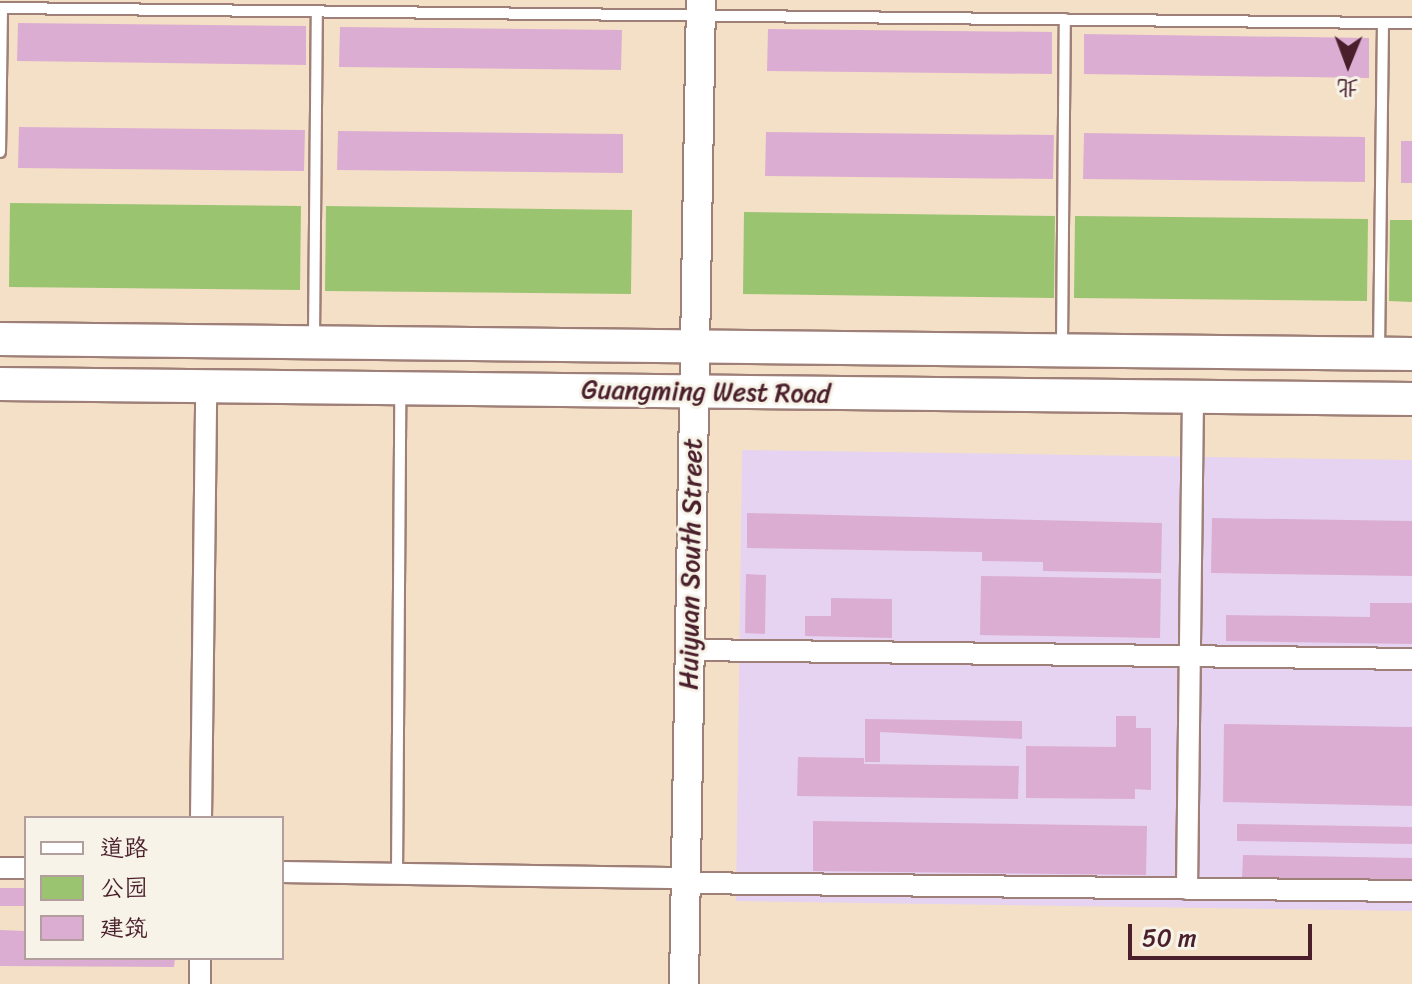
<!DOCTYPE html>
<html>
<head>
<meta charset="utf-8">
<style>
  body { margin:0 }
  #map { position:relative; width:1412px; height:984px; overflow:hidden; background:#f4e0c6; font-family:Sriracha,"LXGW WenKai TC",sans-serif }
  div>[style] { position:absolute }
  [style*='--x'] { left:calc(var(--x)*1px); top:calc(var(--y)*1px); width:calc(var(--w)*1px); rotate:calc(var(--a)*1deg) }
  .built>* { inset:0; background:#e5d3f1 }
  .green>* { inset:0; background:#9ac470 }
  .building>* { inset:0; background:#dcadd2 }
  .roads { filter:drop-shadow(2px 0 #9f8078) drop-shadow(-2px 0 #9f8078) drop-shadow(0 2px #9f8078) drop-shadow(0 -2px #9f8078) }
  .lane>* { height:10px; margin:-5px; padding:0 5px; transform-origin:5px; border-radius:5px; background:#fff }
  .street>* { height:20px; margin:-10px; padding:0 10px; transform-origin:10px; border-radius:10px; background:#fff }
  .secondary>* { height:28px; margin:-14px; padding:0 14px; transform-origin:14px; border-radius:14px; background:#fff }
  .primary>* { height:32px; margin:-16px; padding:0 16px; transform-origin:16px; border-radius:16px; background:#fff }
  span { translate:-50% -50%; white-space:nowrap; text-align:center; line-height:1.15; -webkit-text-stroke:6px #f7f3e8; paint-order:stroke }
  .street-label { font-size:26px; color:#4a1f2b }
  .legend { position:absolute; left:24px; top:816px; width:260px; height:144px; box-sizing:border-box; background:#f7f3e8; border:2px solid #b29e9c; margin:0; padding:10px 14px; list-style:none; font-size:24px; color:#4a1f2b }
  .legend li { display:flex; align-items:center; gap:16px; height:40px }
  .legend b { width:40px; border:2px solid #b29e9c }
  .north { position:absolute; left:1308px; top:24px; width:80px; height:80px; -webkit-text-stroke:6px #f7f3e8; paint-order:stroke; rotate:181deg; font-size:22px; font-weight:700; line-height:32px; text-align:center; color:#4a1f2b }
  .north::after { content:''; display:block; margin:auto; width:28px; height:36px; background:#4a1f2b; clip-path:polygon(50% 0,100% 100%,50% 72%,0 100%) }
  .scale { position:absolute; left:1128px; top:924px; width:184px; height:36px; box-sizing:border-box; border:4px solid #4a1f2b; border-top:0; padding-left:10px; font-size:24px; line-height:28px; white-space:nowrap; color:#4a1f2b; -webkit-text-stroke:6px #f7f3e8; paint-order:stroke }
</style>
</head>
<body>
<div id="map">
  <div class="built">
    <i style="clip-path:polygon(742px 450px,1412px 460px,1412px 911px,736px 901px)"></i>
  </div>
  <div class="green">
    <i style="clip-path:polygon(10px 203px,301px 206px,300px 290px,9px 287px)"></i>
    <i style="clip-path:polygon(326px 206px,632px 210px,631px 294px,325px 291px)"></i>
    <i style="clip-path:polygon(744px 212px,1055px 216px,1054px 298px,743px 294px)"></i>
    <i style="clip-path:polygon(1075px 216px,1368px 219px,1367px 301px,1074px 298px)"></i>
    <i style="clip-path:polygon(1390px 220px,1412px 220px,1412px 302px,1389px 301px)"></i>
  </div>
  <div class="building">
    <i style="clip-path:polygon(18px 23px,306px 26px,306px 65px,17px 61px)"></i>
    <i style="clip-path:polygon(340px 27px,622px 30px,621px 70px,339px 67px)"></i>
    <i style="clip-path:polygon(768px 29px,1052px 32px,1052px 74px,767px 71px)"></i>
    <i style="clip-path:polygon(1084px 34px,1369px 38px,1369px 78px,1084px 74px)"></i>
    <i style="clip-path:polygon(19px 127px,305px 130px,304px 171px,18px 168px)"></i>
    <i style="clip-path:polygon(338px 131px,623px 134px,623px 173px,337px 170px)"></i>
    <i style="clip-path:polygon(766px 132px,1054px 135px,1053px 179px,765px 176px)"></i>
    <i style="clip-path:polygon(1084px 133px,1365px 137px,1365px 182px,1083px 179px)"></i>
    <i style="clip-path:polygon(1401px 141px,1412px 141px,1412px 183px,1401px 183px)"></i>
    <i style="clip-path:polygon(747px 513px,1162px 523px,1161px 573px,1043px 571px,1043px 562px,982px 561px,982px 552px,747px 548px)"></i>
    <i style="clip-path:polygon(1212px 518px,1412px 521px,1412px 576px,1211px 573px)"></i>
    <i style="clip-path:polygon(746px 574px,766px 575px,765px 634px,745px 633px)"></i>
    <i style="clip-path:polygon(981px 576px,1161px 579px,1160px 638px,980px 635px)"></i>
    <i style="clip-path:polygon(831px 598px,892px 599px,892px 638px,805px 636px,805px 616px,831px 616px)"></i>
    <i style="clip-path:polygon(1370px 603px,1412px 603px,1412px 644px,1226px 641px,1226px 615px,1370px 617px)"></i>
    <i style="clip-path:polygon(1116px 716px,1136px 716px,1136px 728px,1151px 728px,1151px 790px,1135px 789px,1135px 799px,1026px 798px,1026px 746px,1116px 747px)"></i>
    <i style="clip-path:polygon(865px 719px,1022px 721px,1022px 739px,880px 732px,880px 762px,865px 762px)"></i>
    <i style="clip-path:polygon(1224px 724px,1412px 727px,1412px 806px,1223px 802px)"></i>
    <i style="clip-path:polygon(798px 757px,864px 758px,864px 764px,1019px 766px,1018px 799px,797px 796px)"></i>
    <i style="clip-path:polygon(813px 821px,1147px 826px,1146px 875px,813px 871px)"></i>
    <i style="clip-path:polygon(1237px 824px,1412px 827px,1412px 844px,1237px 841px)"></i>
    <i style="clip-path:polygon(1243px 855px,1412px 858px,1412px 883px,1242px 880px)"></i>
    <i style="clip-path:polygon(0 888px,26px 888px,26px 906px,0 906px)"></i>
    <i style="clip-path:polygon(0 930px,26px 931px,26px 958px,175px 958px,174px 967px,0 966px)"></i>
  </div>
  <div class="roads">
    <div class="lane">
      <i style="--x:0;--y:8;--w:1383;--a:0.62"></i>
      <i style="--x:1383;--y:23;--w:325;--a:90.7"></i>
      <i style="--x:1383;--y:23;--w:29;--a:0"></i>
      <i style="--x:0;--y:152;--w:144;--a:-89.2"></i>
      <i style="--x:314;--y:337;--w:326;--a:-89.5"></i>
      <i style="--x:1062;--y:344;--w:325;--a:-89.5"></i>
      <i style="--x:397;--y:873;--w:482;--a:-89.6"></i>
    </div>
    <div class="street">
      <i style="--x:690;--y:650;--w:722;--a:0.71"></i>
      <i style="--x:201;--y:818;--w:432;--a:-89.3"></i>
      <i style="--x:0;--y:868;--w:26;--a:0"></i>
      <i style="--x:282;--y:872;--w:404;--a:0.9"></i>
      <i style="--x:685;--y:883;--w:727;--a:0.63"></i>
      <i style="--x:1187;--y:889;--w:492;--a:-89.3"></i>
      <i style="--x:200;--y:984;--w:26;--a:-90"></i>
    </div>
    <div class="secondary">
      <i style="--x:684;--y:984;--w:984;--a:-89.01"></i>
    </div>
    <div class="primary">
      <i style="--x:0;--y:339;--w:1412;--a:0.61"></i>
      <i style="--x:0;--y:384;--w:1412;--a:0.61"></i>
    </div>
  </div>
  <div class="street-label">
    <span style="left:706px;top:392px;rotate:1deg">Guangming West Road</span>
    <span style="left:691px;top:564px;rotate:-89deg">Huiyuan South Street</span>
  </div>
  <ul class="legend">
  <li><b style="height:10px;background:#fff"></b>道路</li>
  <li><b style="height:22px;background:#9ac470"></b>公园</li>
  <li><b style="height:22px;background:#dcadd2"></b>建筑</li>
  </ul>
  <div class="north">北</div>
  <div class="scale">50 m</div>
</div>
</body>
</html>
